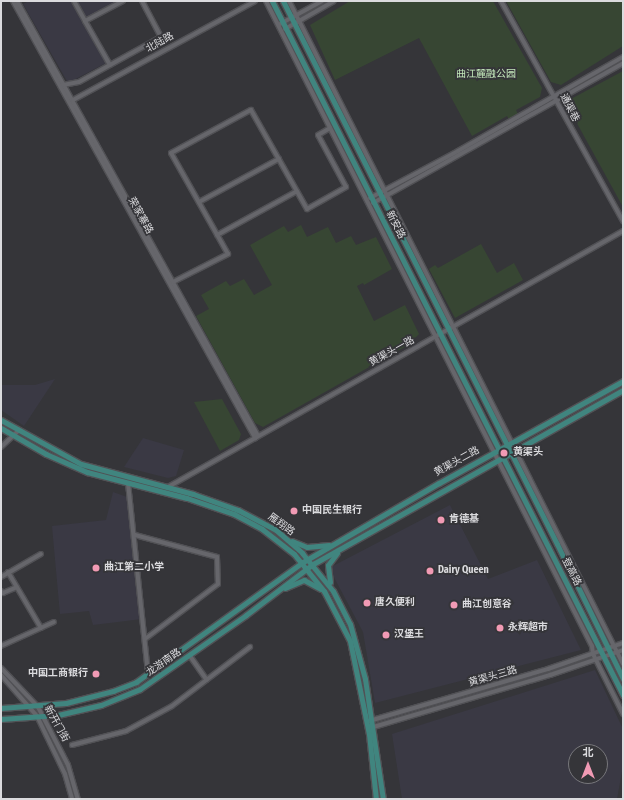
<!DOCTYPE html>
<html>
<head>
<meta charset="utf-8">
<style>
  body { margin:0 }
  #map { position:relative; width:624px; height:800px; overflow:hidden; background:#353539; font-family:"Fira Sans Condensed","Noto Sans SC",sans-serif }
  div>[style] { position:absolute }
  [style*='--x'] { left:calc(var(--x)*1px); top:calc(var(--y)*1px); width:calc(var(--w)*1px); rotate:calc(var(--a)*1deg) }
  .built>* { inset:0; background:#3a3944 }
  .green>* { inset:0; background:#374633 }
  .roads { filter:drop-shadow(1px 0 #515155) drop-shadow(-1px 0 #515155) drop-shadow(0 1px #515155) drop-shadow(0 -1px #515155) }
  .minor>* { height:4px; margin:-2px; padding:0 2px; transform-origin:2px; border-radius:2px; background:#66666b }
  .major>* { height:5px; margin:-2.5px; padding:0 2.5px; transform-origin:2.5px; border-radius:2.5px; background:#40857f }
  .dots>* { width:11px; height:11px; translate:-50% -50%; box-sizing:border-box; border:2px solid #353539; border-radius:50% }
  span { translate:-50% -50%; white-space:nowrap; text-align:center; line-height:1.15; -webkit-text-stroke:3.5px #353539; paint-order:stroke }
  .street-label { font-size:10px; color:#dbdbde }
  .park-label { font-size:10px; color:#c4e9bb }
  .poi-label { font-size:10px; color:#dbdbde; font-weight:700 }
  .left { translate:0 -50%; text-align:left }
  .right { translate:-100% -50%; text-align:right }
  .frame { position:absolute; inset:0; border:2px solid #dbdbde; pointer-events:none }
  .north { position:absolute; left:568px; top:744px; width:40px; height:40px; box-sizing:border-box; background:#353539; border:1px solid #77777b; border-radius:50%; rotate:0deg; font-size:11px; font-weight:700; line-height:16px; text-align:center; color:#dbdbde }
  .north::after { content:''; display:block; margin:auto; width:14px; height:18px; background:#f19ab4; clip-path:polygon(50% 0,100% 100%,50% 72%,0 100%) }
</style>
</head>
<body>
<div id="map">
  <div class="built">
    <i style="clip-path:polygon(29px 1px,72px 1px,108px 62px,68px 83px,23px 4px)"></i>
    <i style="clip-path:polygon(77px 1px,117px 1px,86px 18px)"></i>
    <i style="clip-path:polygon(55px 379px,24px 426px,1px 410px,1px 385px,35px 385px)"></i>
    <i style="clip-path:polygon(143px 438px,184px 450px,176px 476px,168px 478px,124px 467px)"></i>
    <i style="clip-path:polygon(113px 492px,130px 498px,142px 619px,93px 625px,89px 611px,60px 614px,52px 526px,106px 520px)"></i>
    <i style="clip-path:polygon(450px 505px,488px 579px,537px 560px,581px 650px,375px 703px,363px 632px,329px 568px)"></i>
    <i style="clip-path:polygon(evenodd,595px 670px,623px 729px,623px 766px,617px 799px,402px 799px,392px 734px,595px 670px,576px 752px,600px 752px,600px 776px,576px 776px,576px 752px)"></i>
  </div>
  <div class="green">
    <i style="clip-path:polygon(350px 1px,493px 1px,542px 88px,540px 97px,516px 110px,519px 116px,510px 121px,507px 116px,472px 136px,419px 38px,335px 80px,310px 25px)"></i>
    <i style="clip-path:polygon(506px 1px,623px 1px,623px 46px,561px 85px,551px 82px)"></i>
    <i style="clip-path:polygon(623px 71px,623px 207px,568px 107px,569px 100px)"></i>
    <i style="clip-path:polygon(301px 225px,307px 237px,328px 227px,336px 243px,351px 236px,356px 245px,376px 237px,392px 269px,364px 285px,363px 283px,357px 286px,374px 321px,405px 305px,419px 334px,410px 344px,263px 427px,255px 423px,196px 316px,209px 309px,201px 295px,226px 281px,230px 286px,244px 279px,254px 295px,272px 285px,250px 245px,284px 226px,288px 232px)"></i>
    <i style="clip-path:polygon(481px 244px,497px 273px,514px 263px,523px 280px,455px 318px,429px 269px,435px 265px,438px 268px)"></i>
    <i style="clip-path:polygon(222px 399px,241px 434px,239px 440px,220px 451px,194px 402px)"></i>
  </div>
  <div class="roads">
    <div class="minor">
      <i style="--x:13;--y:1;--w:500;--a:61"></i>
      <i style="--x:17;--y:1;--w:497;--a:61"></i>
      <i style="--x:74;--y:1;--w:23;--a:61"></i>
      <i style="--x:266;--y:1;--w:723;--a:63.19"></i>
      <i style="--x:592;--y:646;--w:8;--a:83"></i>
      <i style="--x:593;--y:654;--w:67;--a:63.4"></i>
      <i style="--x:289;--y:1;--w:742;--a:63.26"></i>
      <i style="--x:501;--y:1;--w:252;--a:61"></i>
      <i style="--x:280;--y:24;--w:48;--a:-28.7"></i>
      <i style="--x:285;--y:29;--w:56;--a:-29.7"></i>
      <i style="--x:110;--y:65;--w:51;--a:-119.6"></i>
      <i style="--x:85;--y:21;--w:43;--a:-27.8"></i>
      <i style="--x:63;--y:85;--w:16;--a:-11"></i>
      <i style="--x:79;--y:82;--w:94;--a:-28.8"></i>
      <i style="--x:161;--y:37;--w:41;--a:-117.8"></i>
      <i style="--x:73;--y:100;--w:207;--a:-28.5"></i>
      <i style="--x:370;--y:198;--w:100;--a:-28.1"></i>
      <i style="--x:458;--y:151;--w:190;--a:-29.7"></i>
      <i style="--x:199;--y:202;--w:91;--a:-28.3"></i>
      <i style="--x:373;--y:203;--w:287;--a:-29.2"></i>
      <i style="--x:217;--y:235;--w:91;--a:-28.8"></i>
      <i style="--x:173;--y:282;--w:62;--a:-27"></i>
      <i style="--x:228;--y:254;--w:116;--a:-119.4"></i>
      <i style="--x:171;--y:153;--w:91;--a:-28.3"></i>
      <i style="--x:251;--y:110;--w:114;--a:60.5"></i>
      <i style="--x:307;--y:209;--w:45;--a:-29.4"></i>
      <i style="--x:346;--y:187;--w:59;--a:-118.3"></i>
      <i style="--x:318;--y:135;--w:14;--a:-30"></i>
      <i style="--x:1;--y:447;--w:23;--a:-43"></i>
      <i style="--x:128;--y:483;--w:192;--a:84"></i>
      <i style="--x:168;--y:487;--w:522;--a:-29.36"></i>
      <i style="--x:135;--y:535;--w:85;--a:15"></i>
      <i style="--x:217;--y:557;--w:27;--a:88"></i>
      <i style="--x:218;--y:584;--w:91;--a:143"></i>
      <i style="--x:8;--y:572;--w:65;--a:59.5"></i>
      <i style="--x:1;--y:577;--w:46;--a:-29.9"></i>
      <i style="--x:1;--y:591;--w:3;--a:45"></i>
      <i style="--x:3;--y:593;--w:15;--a:-23"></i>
      <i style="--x:1;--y:646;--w:58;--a:-24.4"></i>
      <i style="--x:190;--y:656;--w:29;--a:55"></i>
      <i style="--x:1;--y:668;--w:54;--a:46.5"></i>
      <i style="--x:38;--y:707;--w:65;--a:62.7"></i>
      <i style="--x:68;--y:765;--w:35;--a:74"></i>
      <i style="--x:1;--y:675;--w:55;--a:48.7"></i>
      <i style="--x:37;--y:716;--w:64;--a:64.2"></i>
      <i style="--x:65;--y:774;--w:26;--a:74"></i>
      <i style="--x:369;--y:721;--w:186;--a:-16.2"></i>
      <i style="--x:548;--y:669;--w:79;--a:-19.1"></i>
      <i style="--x:370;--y:728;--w:188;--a:-16.4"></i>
      <i style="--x:550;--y:675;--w:77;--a:-18.9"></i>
      <i style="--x:72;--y:745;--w:56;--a:-14.5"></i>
      <i style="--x:126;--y:731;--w:52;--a:-28.5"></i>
      <i style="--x:172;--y:706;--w:98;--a:-37.1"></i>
    </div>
    <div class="major">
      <i style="--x:272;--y:1;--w:778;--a:63.17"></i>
      <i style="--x:283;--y:1;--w:608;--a:63.22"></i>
      <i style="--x:557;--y:544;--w:150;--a:63.9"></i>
      <i style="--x:1;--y:420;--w:91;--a:28.8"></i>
      <i style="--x:81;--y:464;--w:116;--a:15"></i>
      <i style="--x:193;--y:494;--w:48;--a:19.6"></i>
      <i style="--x:238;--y:510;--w:43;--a:27.8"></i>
      <i style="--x:276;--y:530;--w:35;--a:41"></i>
      <i style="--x:302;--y:553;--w:49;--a:50.8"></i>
      <i style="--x:333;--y:591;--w:37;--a:63"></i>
      <i style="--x:350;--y:624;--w:57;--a:74.7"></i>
      <i style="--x:365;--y:679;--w:121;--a:81.5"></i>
      <i style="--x:1;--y:428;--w:52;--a:30"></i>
      <i style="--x:46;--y:454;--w:45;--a:23.7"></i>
      <i style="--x:87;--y:472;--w:103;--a:14.6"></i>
      <i style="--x:187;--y:498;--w:50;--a:18.8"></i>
      <i style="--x:234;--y:514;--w:32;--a:28"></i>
      <i style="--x:262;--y:529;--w:41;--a:38"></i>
      <i style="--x:294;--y:554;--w:48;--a:51"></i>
      <i style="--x:324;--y:591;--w:56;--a:62.5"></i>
      <i style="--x:350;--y:641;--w:95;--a:78.5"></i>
      <i style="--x:369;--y:734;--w:65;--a:83.9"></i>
      <i style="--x:292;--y:541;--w:16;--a:22"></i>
      <i style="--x:307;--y:547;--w:22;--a:-5"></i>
      <i style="--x:330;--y:582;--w:17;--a:-97"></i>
      <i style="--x:328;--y:565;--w:15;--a:-53"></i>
      <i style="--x:285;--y:588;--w:21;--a:-23"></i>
      <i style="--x:304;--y:580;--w:19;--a:28"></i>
      <i style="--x:1;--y:708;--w:65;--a:-4.4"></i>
      <i style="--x:66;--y:703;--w:49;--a:-14.3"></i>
      <i style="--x:113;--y:691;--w:25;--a:-21"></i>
      <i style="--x:136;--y:682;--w:206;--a:-35.7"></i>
      <i style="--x:303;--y:562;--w:157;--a:-30.2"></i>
      <i style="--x:439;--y:483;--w:210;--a:-29"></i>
      <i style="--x:1;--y:719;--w:57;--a:-4"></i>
      <i style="--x:58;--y:715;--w:44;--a:-13.1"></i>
      <i style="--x:101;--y:705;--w:42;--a:-22.3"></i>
      <i style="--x:140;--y:689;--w:129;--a:-34.9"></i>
      <i style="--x:246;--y:615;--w:84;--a:-37.3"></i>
      <i style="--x:313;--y:564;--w:355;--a:-29.3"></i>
    </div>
  </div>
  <div class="dots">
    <i style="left:504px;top:453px;background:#f19ab4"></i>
    <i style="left:294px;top:511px;background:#f19ab4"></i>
    <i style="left:441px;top:520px;background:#f19ab4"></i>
    <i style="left:96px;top:568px;background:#f19ab4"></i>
    <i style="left:430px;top:571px;background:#f19ab4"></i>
    <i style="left:367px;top:603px;background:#f19ab4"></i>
    <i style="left:454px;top:605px;background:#f19ab4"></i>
    <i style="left:500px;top:628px;background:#f19ab4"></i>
    <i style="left:386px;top:635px;background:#f19ab4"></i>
    <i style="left:96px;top:674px;background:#f19ab4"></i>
  </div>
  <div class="street-label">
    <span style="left:160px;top:43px;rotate:-29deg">北陆路</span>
    <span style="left:569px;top:108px;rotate:63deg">通渠巷</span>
    <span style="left:140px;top:216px;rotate:61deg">荣家寨路</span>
    <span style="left:395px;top:225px;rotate:63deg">新安路</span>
    <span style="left:392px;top:352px;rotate:-29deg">黄渠头一路</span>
    <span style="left:457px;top:462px;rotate:-29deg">黄渠头二路</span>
    <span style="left:281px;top:525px;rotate:36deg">雁翔路</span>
    <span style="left:571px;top:572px;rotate:63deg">登高路</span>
    <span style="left:164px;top:663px;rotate:-35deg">龙游南路</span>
    <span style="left:493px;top:677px;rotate:-16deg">黄渠头三路</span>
    <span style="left:56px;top:724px;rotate:61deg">新开门街</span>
  </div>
  <div class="park-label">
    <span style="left:486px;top:75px">曲江麓融公园</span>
  </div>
  <div class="poi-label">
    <span class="left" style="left:513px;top:453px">黄渠头</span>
    <span class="left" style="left:302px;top:511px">中国民生银行</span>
    <span class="left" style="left:449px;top:520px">肯德基</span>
    <span class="left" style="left:104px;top:568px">曲江第二小学</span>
    <span class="left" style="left:438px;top:571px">Dairy Queen</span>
    <span class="left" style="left:375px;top:603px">唐久便利</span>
    <span class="left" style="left:462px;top:605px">曲江创意谷</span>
    <span class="left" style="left:508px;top:628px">永辉超市</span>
    <span class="left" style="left:394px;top:635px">汉堡王</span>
    <span class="right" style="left:88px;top:674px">中国工商银行</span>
  </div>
  <div class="frame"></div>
  <div class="north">北</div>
</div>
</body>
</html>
